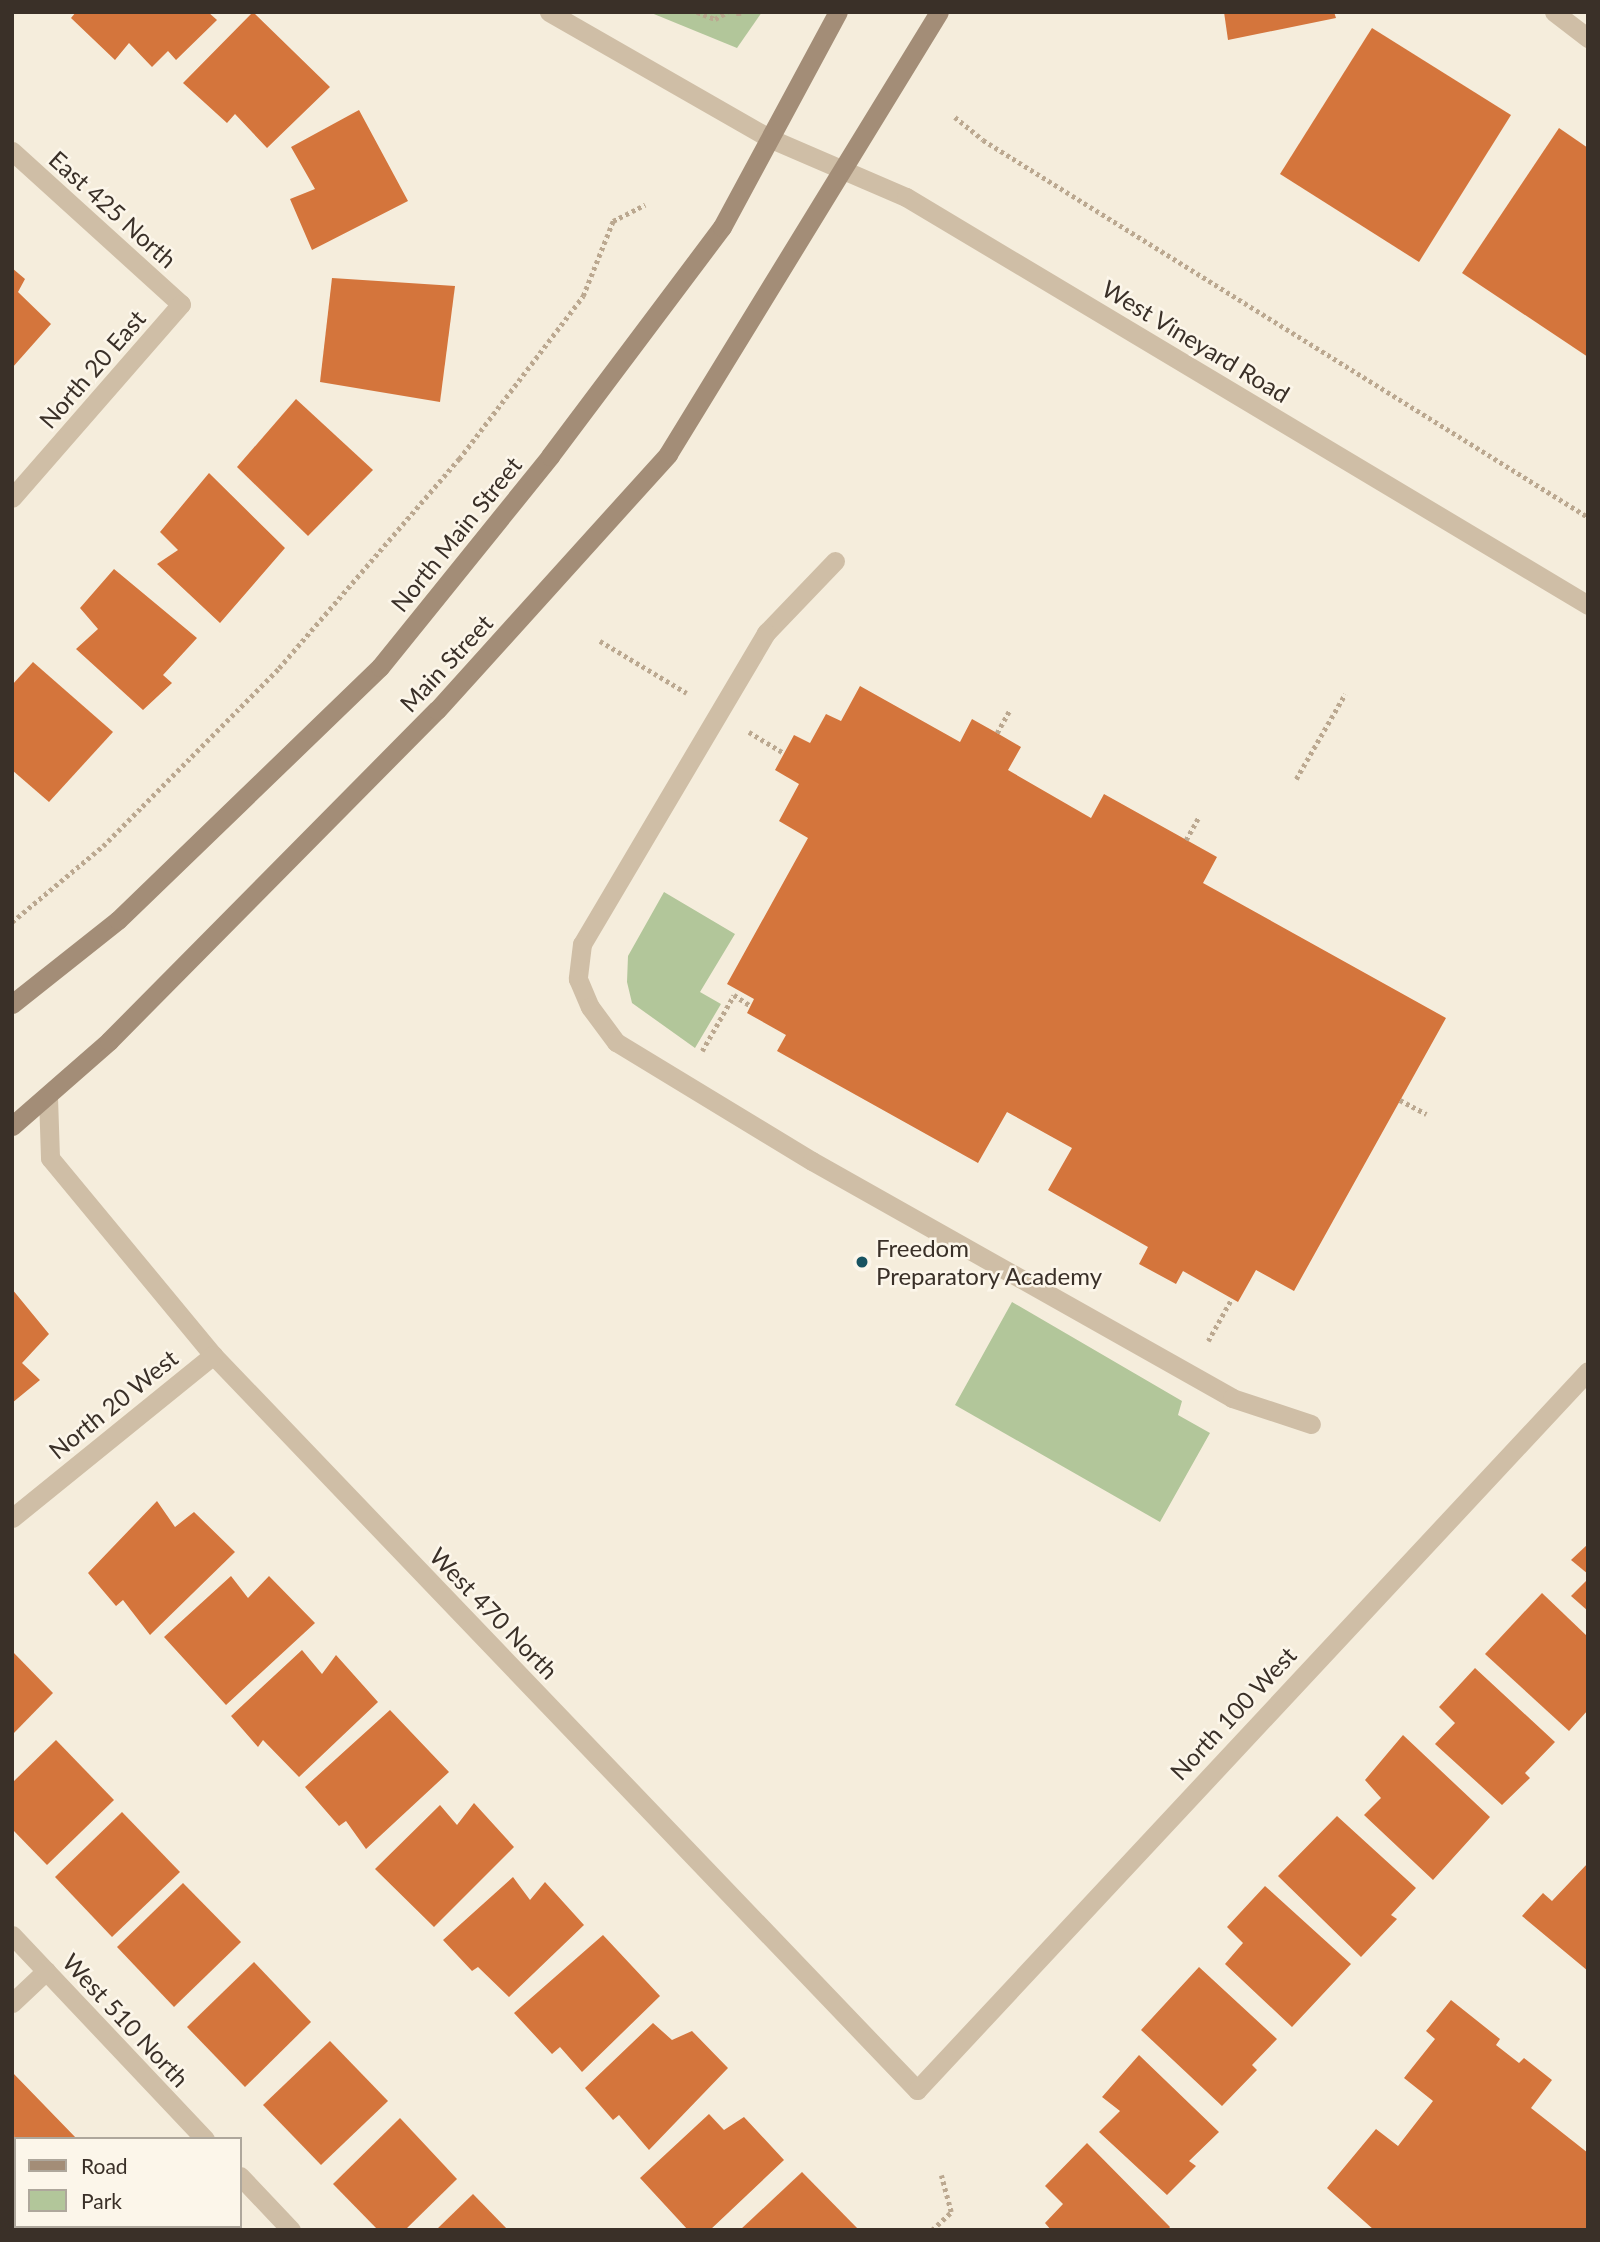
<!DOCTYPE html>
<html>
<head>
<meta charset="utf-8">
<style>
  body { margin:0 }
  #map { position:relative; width:1600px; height:2242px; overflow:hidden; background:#f5eddc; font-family:Lato,sans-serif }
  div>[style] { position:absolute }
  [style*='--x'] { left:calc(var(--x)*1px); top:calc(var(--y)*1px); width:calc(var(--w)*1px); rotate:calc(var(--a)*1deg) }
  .green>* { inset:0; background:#b2c69a }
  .building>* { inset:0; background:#d4753c }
  .path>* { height:4.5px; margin-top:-2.25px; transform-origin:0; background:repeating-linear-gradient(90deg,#bba890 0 3.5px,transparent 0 7px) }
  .service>* { height:19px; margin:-9.5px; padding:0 9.5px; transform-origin:9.5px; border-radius:9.5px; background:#cfbea6 }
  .minor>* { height:19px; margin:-9.5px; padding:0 9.5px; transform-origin:9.5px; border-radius:9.5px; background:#cfbea6 }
  .tertiary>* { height:19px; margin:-9.5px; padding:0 9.5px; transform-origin:9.5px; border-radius:9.5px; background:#cfbea6 }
  .secondary>* { height:19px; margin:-9.5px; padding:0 9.5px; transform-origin:9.5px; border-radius:9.5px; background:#a38d77 }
  .dots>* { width:19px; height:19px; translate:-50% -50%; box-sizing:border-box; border:4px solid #fcf6ea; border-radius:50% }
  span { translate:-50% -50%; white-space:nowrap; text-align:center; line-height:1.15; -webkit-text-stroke:5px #fcf6ea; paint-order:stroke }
  .street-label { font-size:24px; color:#3a3028 }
  .poi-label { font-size:24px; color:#3a3028 }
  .left { translate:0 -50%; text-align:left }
  .frame { position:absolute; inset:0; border:14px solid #3a3028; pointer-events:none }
  .legend { position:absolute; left:14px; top:2137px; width:228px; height:91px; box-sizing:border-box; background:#fcf6ea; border:2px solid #aea79c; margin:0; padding:9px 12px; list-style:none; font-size:21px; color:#3a3028 }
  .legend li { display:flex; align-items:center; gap:14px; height:35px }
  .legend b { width:35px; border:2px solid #aea79c }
</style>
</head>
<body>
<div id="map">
  <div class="green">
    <i style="clip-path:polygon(649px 12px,762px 12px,737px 48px)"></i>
    <i style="clip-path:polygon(664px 892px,735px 934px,700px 992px,721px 1004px,695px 1048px,632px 1003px,627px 982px,628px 956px)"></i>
    <i style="clip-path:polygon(1012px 1302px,1182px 1401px,1178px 1415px,1210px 1433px,1160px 1522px,955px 1405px)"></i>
  </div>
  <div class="building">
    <i style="clip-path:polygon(76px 12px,208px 12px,217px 20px,176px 60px,168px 51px,152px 67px,129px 43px,115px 60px,71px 18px)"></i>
    <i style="clip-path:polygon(253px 12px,330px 87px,267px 148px,235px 114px,227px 123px,183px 83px)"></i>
    <i style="clip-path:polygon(1224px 12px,1334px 12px,1336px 18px,1228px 40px)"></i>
    <i style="clip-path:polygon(1372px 28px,1511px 115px,1419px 262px,1280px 174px)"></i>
    <i style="clip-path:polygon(359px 110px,408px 201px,312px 250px,290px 199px,315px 189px,291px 147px)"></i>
    <i style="clip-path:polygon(1559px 128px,1588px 148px,1588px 357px,1462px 273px)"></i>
    <i style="clip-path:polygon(12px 268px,25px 279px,18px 292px,51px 324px,12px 368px)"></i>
    <i style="clip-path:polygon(332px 278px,455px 286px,440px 402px,320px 382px)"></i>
    <i style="clip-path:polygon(296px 399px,373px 470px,308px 536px,237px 467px)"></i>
    <i style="clip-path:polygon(209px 473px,285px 548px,220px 623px,157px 564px,178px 550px,160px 532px)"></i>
    <i style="clip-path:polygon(114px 569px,197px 638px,163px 675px,172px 683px,143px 710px,76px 649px,98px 629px,80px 608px)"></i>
    <i style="clip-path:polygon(33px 662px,113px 732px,49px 802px,12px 770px,12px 685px)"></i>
    <i style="clip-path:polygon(860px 686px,960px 742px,972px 719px,997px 733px,1021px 747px,1008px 770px,1091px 818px,1104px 794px,1217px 857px,1203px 883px,1446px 1018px,1294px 1291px,1256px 1270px,1238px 1302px,1183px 1271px,1176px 1284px,1139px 1264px,1148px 1247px,1048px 1190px,1072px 1148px,1007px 1112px,978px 1163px,777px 1051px,786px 1035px,747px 1013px,754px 999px,727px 984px,808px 838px,779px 821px,799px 784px,775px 770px,794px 735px,810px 743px,826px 714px,841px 721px)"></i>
    <i style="clip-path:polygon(12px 1289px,49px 1334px,22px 1363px,40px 1380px,12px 1403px)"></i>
    <i style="clip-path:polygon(157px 1501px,175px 1527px,194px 1512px,235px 1552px,150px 1635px,123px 1600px,116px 1606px,88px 1573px)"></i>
    <i style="clip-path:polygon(1588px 1544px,1588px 1574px,1571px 1560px)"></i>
    <i style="clip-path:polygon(231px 1576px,248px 1598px,269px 1576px,315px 1623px,226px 1705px,164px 1637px)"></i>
    <i style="clip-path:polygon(1588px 1579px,1588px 1611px,1571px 1596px)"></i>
    <i style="clip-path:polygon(1542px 1593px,1588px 1637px,1588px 1710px,1569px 1731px,1485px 1654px)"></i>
    <i style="clip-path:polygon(302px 1650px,322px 1674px,336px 1655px,378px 1702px,299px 1777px,263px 1740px,258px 1747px,231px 1716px)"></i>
    <i style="clip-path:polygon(12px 1651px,53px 1693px,12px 1735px)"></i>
    <i style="clip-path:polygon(1475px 1668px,1555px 1742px,1525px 1773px,1530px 1778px,1502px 1805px,1435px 1744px,1455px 1723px,1439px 1707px)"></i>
    <i style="clip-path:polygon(390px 1710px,449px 1772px,366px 1849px,346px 1821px,339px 1826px,305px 1787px)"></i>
    <i style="clip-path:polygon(1403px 1735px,1490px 1817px,1433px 1880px,1364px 1815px,1381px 1798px,1365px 1780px)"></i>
    <i style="clip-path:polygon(56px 1740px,114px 1800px,47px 1865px,12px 1829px,12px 1783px)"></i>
    <i style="clip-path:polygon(474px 1803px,514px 1847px,434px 1927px,375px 1869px,440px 1805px,457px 1825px)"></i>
    <i style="clip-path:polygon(122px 1812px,180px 1872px,112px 1937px,55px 1877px)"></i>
    <i style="clip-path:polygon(1337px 1816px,1416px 1888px,1391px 1915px,1397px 1919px,1361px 1957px,1278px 1876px)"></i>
    <i style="clip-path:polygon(1588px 1863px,1588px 1971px,1522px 1916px,1543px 1893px,1552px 1901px)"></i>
    <i style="clip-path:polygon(513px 1877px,530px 1900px,545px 1882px,584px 1925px,509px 1997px,478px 1967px,472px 1971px,443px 1940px)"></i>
    <i style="clip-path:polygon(183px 1883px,241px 1942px,174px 2007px,117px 1947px)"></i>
    <i style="clip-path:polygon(1265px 1886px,1351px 1964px,1292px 2027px,1225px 1964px,1243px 1943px,1227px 1927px)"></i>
    <i style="clip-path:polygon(603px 1935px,660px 1996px,582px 2072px,560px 2047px,552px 2054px,514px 2013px)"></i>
    <i style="clip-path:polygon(254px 1962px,311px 2022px,245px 2087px,187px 2027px)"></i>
    <i style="clip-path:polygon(1199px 1967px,1277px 2039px,1252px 2065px,1257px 2070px,1222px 2106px,1141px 2030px)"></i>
    <i style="clip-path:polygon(1451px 2000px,1500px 2039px,1496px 2045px,1519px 2063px,1524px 2058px,1552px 2080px,1531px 2108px,1588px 2153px,1588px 2230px,1374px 2230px,1327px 2188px,1376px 2129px,1398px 2146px,1433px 2101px,1404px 2078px,1435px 2039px,1426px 2031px)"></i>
    <i style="clip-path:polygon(653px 2023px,672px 2040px,692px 2031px,728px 2068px,649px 2150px,619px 2115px,613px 2120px,585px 2088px)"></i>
    <i style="clip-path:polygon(330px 2041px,388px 2101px,321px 2165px,263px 2105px)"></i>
    <i style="clip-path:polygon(1139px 2055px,1219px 2132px,1189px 2161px,1196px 2166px,1167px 2195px,1099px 2132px,1120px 2111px,1102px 2097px)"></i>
    <i style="clip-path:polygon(12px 2072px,77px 2139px,16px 2139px,16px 2194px)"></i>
    <i style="clip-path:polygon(709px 2114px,724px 2130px,744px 2117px,784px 2160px,710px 2230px,688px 2230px,640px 2178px)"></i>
    <i style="clip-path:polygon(400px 2118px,457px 2179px,405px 2230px,378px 2230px,333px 2184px)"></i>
    <i style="clip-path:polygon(1087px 2143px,1170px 2227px,1168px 2230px,1051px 2230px,1045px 2223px,1063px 2204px,1045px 2186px)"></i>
    <i style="clip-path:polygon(802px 2172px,859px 2230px,740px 2230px)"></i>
    <i style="clip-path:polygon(473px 2194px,508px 2230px,436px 2230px)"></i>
    <i style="clip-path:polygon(113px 2226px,153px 2226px,157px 2230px,110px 2230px)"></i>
  </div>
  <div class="path">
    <i style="--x:697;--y:12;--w:19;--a:21"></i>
    <i style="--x:715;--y:19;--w:14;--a:-30"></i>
    <i style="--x:739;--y:12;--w:5;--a:90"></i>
    <i style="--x:955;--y:117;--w:36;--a:39"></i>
    <i style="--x:983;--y:140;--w:713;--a:31.93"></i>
    <i style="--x:600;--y:641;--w:101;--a:30.9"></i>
    <i style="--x:749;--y:732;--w:41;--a:31"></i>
    <i style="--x:997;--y:733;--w:25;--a:-61"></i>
    <i style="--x:1296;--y:779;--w:98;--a:-60"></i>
    <i style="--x:1186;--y:840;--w:25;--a:-61"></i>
    <i style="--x:12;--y:922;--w:119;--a:-39.9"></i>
    <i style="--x:103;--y:846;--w:250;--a:-45.3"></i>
    <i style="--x:279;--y:668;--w:276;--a:-49.3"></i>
    <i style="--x:459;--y:459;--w:205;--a:-52.7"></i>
    <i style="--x:583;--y:296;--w:81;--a:-68.2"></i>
    <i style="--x:613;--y:221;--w:36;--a:-27"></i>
    <i style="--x:702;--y:1051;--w:64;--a:-60.3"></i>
    <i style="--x:734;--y:995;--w:20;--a:33"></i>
    <i style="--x:1400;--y:1100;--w:30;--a:28"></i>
    <i style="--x:1208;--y:1341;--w:49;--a:-60.8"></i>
    <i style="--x:932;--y:2230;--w:26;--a:-43"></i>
    <i style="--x:951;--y:2212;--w:38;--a:-105"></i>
  </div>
  <div class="service">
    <i style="--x:835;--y:561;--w:100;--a:133.8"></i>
    <i style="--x:766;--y:633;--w:361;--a:120.6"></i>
    <i style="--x:582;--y:944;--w:35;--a:97"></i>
    <i style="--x:578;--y:979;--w:30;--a:67"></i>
    <i style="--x:590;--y:1007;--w:44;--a:53.4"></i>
    <i style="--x:616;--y:1042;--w:229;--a:31.3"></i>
    <i style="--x:812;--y:1161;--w:482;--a:29.4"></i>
    <i style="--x:1232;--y:1398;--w:83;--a:18.2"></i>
    <i style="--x:48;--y:1097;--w:61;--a:88.1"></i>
    <i style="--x:12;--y:2003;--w:47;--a:-43.3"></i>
  </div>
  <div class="minor">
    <i style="--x:1554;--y:12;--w:43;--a:37.4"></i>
    <i style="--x:12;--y:151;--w:228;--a:42.2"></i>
    <i style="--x:181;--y:304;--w:257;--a:131.1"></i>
    <i style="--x:50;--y:1158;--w:256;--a:50.4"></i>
    <i style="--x:213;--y:1355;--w:1018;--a:46.23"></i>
    <i style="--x:917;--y:2090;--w:983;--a:-46.98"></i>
    <i style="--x:12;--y:1518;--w:259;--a:-39"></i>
    <i style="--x:12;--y:1935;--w:281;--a:46.6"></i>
    <i style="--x:240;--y:2176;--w:74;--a:46.6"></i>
  </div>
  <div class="tertiary">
    <i style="--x:549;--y:12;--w:254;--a:29.8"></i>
    <i style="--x:769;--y:138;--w:149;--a:23.3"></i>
    <i style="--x:906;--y:197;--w:795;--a:30.89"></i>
  </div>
  <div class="secondary">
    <i style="--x:12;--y:1004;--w:135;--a:-38.4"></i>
    <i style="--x:118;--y:920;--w:364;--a:-44"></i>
    <i style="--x:380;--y:667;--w:271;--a:-51.1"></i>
    <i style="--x:550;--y:456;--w:286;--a:-53.1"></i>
    <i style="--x:722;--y:227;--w:244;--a:-61.7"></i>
    <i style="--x:12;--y:1126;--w:129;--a:-41.2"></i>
    <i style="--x:109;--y:1041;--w:466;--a:-45.3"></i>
    <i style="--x:437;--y:710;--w:345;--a:-47.9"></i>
    <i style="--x:668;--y:454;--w:518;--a:-58.49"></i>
  </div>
  <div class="dots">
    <i style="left:862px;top:1262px;background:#185361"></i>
  </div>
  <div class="street-label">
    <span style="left:113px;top:209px;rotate:42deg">East 425 North</span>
    <span style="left:1196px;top:341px;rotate:31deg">West Vineyard Road</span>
    <span style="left:92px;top:369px;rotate:-49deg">North 20 East</span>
    <span style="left:456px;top:534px;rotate:-51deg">North Main Street</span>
    <span style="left:446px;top:663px;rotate:-47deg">Main Street</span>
    <span style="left:113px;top:1404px;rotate:-39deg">North 20 West</span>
    <span style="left:494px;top:1613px;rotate:46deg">West 470 North</span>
    <span style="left:1233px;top:1713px;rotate:-47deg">North 100 West</span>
    <span style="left:126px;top:2020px;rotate:47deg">West 510 North</span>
  </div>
  <div class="poi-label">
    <span class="left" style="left:876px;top:1262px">Freedom<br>Preparatory Academy</span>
  </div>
  <div class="frame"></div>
  <ul class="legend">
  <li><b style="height:9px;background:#a38d77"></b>Road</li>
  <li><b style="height:19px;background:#b2c69a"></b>Park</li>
  </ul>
</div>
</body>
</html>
